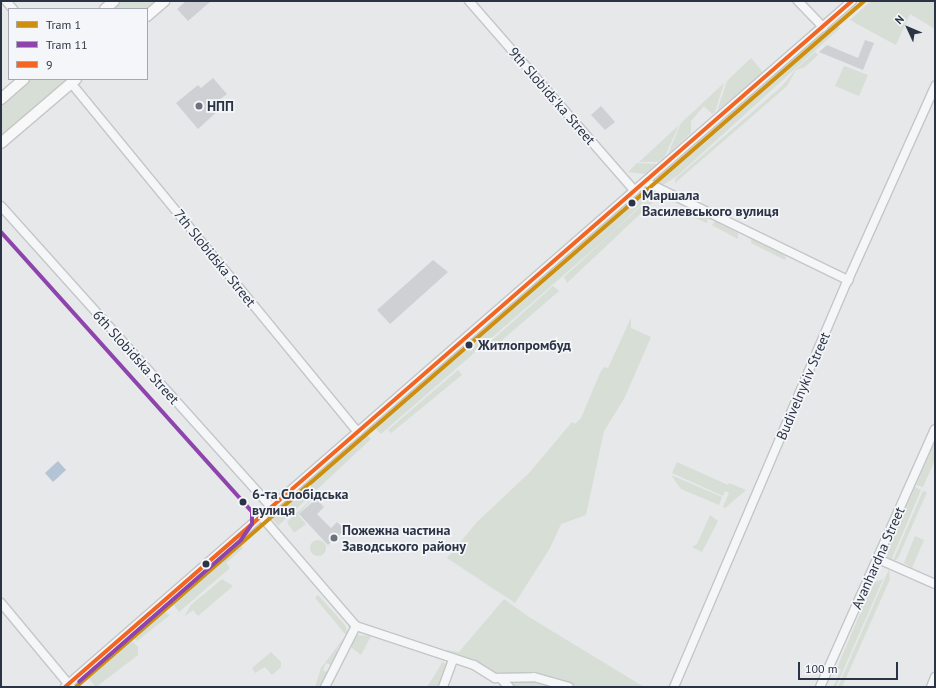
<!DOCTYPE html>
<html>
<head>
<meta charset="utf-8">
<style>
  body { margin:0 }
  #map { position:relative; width:936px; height:688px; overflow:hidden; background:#e6e8ea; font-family:"PT Sans",sans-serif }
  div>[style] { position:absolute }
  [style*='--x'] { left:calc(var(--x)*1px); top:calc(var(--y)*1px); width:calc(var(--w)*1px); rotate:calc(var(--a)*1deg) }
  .green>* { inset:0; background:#d6ded6 }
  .round { border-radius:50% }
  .water>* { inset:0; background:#b4c4d5 }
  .building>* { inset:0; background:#ced0d3 }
  .roads { filter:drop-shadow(1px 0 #c4c6c8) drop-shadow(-1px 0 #c4c6c8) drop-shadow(0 1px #c4c6c8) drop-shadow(0 -1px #c4c6c8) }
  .minor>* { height:8px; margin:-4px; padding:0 4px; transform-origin:4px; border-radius:4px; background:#f5f6f7 }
  .major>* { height:10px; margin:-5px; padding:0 5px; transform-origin:5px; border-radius:5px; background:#f8f8f8 }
  .bus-1>* { height:4px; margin:-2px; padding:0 2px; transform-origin:2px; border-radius:2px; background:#f26522 }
  .tram-1>* { height:4px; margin:-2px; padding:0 2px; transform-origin:2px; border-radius:2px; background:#ce8f0e }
  .tram-2>* { height:4px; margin:-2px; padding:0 2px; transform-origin:2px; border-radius:2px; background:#8e44ad }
  .dots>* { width:11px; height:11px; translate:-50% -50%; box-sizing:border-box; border:2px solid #f4f6f9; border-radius:50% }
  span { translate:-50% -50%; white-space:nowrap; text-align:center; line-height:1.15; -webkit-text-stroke:3.5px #f4f6f9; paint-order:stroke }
  .street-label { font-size:14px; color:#2b3445 }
  .poi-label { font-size:14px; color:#2b3445; font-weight:700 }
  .left { translate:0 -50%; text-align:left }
  .stop-label { font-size:14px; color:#2b3445; font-weight:700 }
  .frame { position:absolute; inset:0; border:2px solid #2b3445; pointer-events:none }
  .legend { position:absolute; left:8px; top:8px; width:140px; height:72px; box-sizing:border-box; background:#f4f6f9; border:1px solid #a4a8b1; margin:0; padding:5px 7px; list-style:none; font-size:12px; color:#2b3445 }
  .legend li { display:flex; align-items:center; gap:8px; height:20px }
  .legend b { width:20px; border:1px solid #a4a8b1 }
  .north { position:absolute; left:888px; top:8px; width:40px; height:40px; -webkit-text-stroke:3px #f4f6f9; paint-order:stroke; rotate:314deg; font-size:11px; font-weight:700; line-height:16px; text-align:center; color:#2b3445 }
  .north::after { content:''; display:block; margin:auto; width:14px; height:18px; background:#2b3445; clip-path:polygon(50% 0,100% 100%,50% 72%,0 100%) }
  .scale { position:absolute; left:798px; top:662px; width:100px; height:18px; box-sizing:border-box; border:2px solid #2b3445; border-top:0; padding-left:5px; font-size:12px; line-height:14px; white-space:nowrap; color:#2b3445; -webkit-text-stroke:3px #f4f6f9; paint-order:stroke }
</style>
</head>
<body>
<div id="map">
  <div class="green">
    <i style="clip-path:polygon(122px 1px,161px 1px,147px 13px,147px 9px,112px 9px)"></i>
    <i style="clip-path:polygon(871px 1px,935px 1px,935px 29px,910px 14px,896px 45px,892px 43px,850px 20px)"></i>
    <i style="clip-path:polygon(834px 23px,840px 28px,677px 176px,663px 185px,655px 181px)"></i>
    <i style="clip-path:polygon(815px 52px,818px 55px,805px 67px,796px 70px,787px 86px,675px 183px,675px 179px,782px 86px,796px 69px)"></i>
    <i style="clip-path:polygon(751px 58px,763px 72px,717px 111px,727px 81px)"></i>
    <i style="clip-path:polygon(844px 66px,868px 75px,859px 96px,835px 86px)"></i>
    <i style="clip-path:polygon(30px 79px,70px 79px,1px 138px,1px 104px)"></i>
    <i style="clip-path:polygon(724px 83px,715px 112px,712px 114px,704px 106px,691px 121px,691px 133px,668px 154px,681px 123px)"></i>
    <i style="clip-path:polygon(679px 125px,665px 156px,658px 162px,639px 162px)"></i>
    <i style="clip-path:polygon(637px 163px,657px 164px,645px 174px,628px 172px)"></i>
    <i style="clip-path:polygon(644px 190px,654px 192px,612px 233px,381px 434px,374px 427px)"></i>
    <i style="clip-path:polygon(649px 199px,655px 200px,567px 283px,564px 277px)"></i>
    <i style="clip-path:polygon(688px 209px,708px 217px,707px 223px,681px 212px)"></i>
    <i style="clip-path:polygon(715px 221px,738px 233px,738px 239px,712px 225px)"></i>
    <i style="clip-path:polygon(751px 239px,778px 250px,786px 257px,785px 260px,751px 243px)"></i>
    <i style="clip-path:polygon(553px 286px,559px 291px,494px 347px,490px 342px)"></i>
    <i style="clip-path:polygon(631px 318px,631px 328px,651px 337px,624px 399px,604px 431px,586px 515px,561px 524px,550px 548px,515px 603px,447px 558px,477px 522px,529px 473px,572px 422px,575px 424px,581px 418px,600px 373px,604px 367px,608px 368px)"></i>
    <i style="clip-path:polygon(458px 370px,462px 375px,391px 433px,388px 430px)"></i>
    <i style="clip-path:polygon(364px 433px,371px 439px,278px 526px,271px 517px,275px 512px)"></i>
    <i style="clip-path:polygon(935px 441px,935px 460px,923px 487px,916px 485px)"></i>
    <i style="clip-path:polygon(677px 462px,728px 485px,729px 483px,746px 490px,725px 508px,723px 507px,729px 493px,725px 491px,723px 496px,672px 473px)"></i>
    <i style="clip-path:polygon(671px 475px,722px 497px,719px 505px,681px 489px)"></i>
    <i style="clip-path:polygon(915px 487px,921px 490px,890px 563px,885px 553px)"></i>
    <i style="clip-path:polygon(923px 491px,927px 492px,898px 558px,892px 563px)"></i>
    <i style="clip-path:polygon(314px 497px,298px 515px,306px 524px,294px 533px,287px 522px)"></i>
    <i style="clip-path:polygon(710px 515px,718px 521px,702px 552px,692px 547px,697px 544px)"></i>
    <i style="clip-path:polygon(915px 536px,924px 540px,912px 568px,904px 563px)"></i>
    <i class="round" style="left:310px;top:540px;width:16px;height:16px"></i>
    <i style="clip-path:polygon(239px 543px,243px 548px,226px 563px,230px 568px,179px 612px,172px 602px)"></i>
    <i style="clip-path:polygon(889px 569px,890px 579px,842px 687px,838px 687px)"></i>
    <i style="clip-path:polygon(222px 579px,233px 586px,198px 616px,193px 610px,184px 617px,191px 605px)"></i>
    <i style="clip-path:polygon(883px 579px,836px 687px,833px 687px,841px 670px,837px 668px,873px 583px)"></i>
    <i style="clip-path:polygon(318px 595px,345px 625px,348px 634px,342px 648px,339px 646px,337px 650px,340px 653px,334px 666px,326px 663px,323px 670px,330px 674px,324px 687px,315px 687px,321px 668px,346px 635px,315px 598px)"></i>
    <i style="clip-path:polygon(504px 599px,529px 617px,644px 687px,570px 687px,501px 677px,468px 659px,461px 656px,460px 660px,445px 654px,447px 650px,459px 652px)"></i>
    <i style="clip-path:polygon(160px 610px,170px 615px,137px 641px,132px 637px)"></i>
    <i style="clip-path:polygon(356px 635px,371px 636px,361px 655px,352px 648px,350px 641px)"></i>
    <i style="clip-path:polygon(129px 638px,138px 647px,138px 655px,96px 687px,86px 675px)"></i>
    <i style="clip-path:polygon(271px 652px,281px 662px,281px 667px,272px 675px,265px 667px,255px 673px,252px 668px)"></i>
    <i style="clip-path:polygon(438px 660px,449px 665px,444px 680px,438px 687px,427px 687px,439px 668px,442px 662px)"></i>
    <i style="clip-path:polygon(515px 678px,536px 679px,560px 687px,513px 687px)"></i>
  </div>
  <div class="water">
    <i style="clip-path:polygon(58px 461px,66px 470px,53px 482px,45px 473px)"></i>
  </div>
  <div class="building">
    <i style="clip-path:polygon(186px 1px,211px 1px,188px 21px,177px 9px)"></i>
    <i style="clip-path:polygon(865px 40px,874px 43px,863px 70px,819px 52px,827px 45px,858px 58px)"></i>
    <i style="clip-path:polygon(213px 78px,227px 94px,216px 102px,221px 108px,198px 129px,176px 103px,198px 85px,201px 88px)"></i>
    <i style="clip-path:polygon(601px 106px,615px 122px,605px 130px,591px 115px)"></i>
    <i style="clip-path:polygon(433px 260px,448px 272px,390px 324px,377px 310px)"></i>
    <i style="clip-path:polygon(316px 499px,324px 507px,317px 514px,331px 528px,337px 522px,345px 530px,328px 545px,299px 514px)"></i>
  </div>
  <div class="roads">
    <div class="minor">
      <i style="--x:6;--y:1;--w:11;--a:49"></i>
      <i style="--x:469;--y:1;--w:252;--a:48.9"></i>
      <i style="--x:798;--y:1;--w:36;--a:46"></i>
      <i style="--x:71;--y:83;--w:452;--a:50.6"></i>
      <i style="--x:646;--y:182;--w:225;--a:25.9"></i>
      <i style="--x:1;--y:206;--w:404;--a:48.1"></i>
      <i style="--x:261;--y:516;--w:145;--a:49.2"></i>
      <i style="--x:356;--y:626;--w:124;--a:18.3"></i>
      <i style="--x:474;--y:665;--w:25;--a:32"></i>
      <i style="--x:495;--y:678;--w:39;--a:-1"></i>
      <i style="--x:534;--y:677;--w:36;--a:16"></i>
      <i style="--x:878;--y:559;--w:62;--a:23.7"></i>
      <i style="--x:1;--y:603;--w:109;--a:50.2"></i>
      <i style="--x:500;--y:678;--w:13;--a:45"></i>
      <i style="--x:65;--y:687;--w:1044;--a:-41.08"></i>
      <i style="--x:325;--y:687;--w:68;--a:-63.1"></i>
      <i style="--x:443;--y:687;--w:30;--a:-70"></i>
      <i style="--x:674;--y:687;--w:443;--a:-66.9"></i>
      <i style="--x:848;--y:280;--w:213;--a:-65.8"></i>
      <i style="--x:820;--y:687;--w:282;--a:-66"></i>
      <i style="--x:931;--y:687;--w:11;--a:-68"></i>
    </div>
    <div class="major">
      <i style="--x:105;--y:9;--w:12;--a:-42"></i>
      <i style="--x:147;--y:16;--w:23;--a:-41"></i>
      <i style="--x:1;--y:99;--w:30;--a:-41"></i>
      <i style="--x:1;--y:143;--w:99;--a:-40.5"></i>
    </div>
  </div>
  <div class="bus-1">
    <i style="--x:65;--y:687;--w:1044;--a:-41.08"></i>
  </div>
  <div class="tram-1">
    <i style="--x:76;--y:687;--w:1045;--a:-41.04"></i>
  </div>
  <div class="tram-2">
    <i style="--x:1;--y:232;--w:376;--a:48.1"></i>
    <i style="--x:252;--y:512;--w:12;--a:90"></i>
    <i style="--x:252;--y:524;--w:19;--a:125"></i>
    <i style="--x:241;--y:540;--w:215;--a:138.8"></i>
  </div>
  <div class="dots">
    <i style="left:199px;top:106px;background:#6c737f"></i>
    <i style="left:632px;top:203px;background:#2b3445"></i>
    <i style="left:469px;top:345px;background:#2b3445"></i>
    <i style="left:243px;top:502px;background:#2b3445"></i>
    <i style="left:334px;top:538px;background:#6c737f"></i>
    <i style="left:206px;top:564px;background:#2b3445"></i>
  </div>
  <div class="street-label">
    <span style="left:552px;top:96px;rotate:49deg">9th Slobids'ka Street</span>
    <span style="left:215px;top:258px;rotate:51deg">7th Slobidska Street</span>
    <span style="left:136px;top:357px;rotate:48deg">6th Slobidska Street</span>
    <span style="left:803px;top:386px;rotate:-67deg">Budivelnykiv Street</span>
    <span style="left:878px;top:558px;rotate:-66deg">Avanhardna Street</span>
  </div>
  <div class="poi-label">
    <span class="left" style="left:207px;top:106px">НПП</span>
    <span class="left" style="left:342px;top:538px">Пожежна частина<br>Заводського району</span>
  </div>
  <div class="stop-label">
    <span class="left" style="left:642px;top:203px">Маршала<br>Василевського вулиця</span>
    <span class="left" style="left:478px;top:345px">Житлопромбуд</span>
    <span class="left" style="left:252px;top:502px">6-та Слобідська<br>вулиця</span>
  </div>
  <div class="frame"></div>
  <ul class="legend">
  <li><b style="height:5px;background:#ce8f0e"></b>Tram 1</li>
  <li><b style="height:5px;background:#8e44ad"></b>Tram 11</li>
  <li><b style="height:5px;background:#f26522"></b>9</li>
  </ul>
  <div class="north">N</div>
  <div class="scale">100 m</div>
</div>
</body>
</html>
